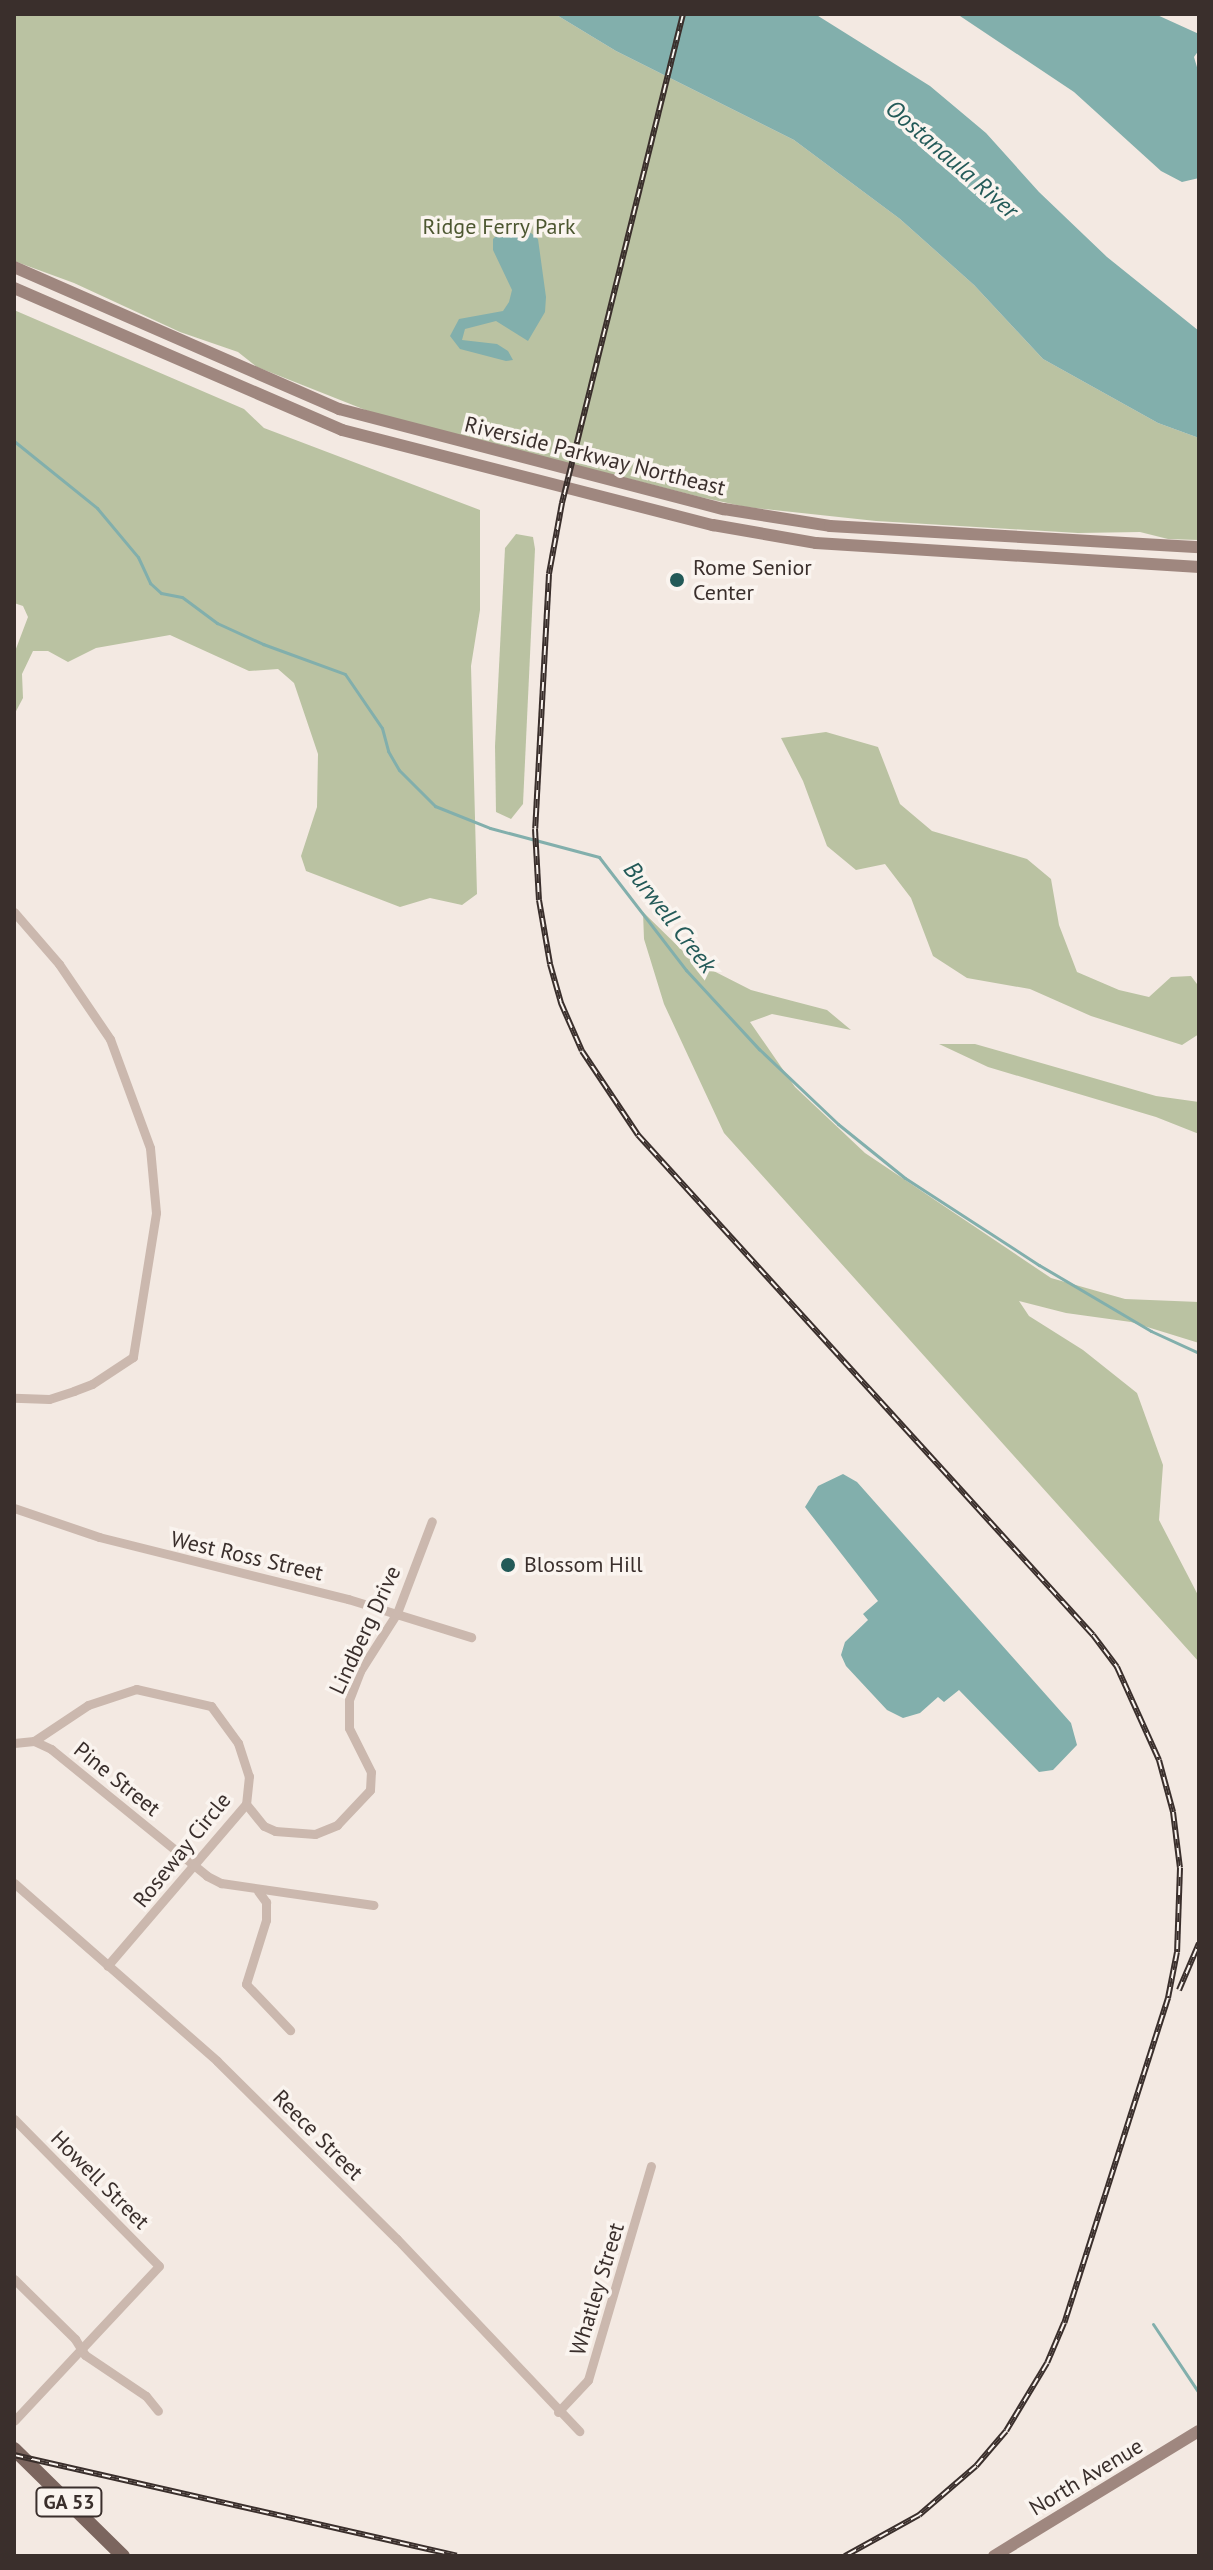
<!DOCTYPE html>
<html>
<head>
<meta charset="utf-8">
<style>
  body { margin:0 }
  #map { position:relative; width:1213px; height:2570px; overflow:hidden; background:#f3e9e2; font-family:"PT Sans",sans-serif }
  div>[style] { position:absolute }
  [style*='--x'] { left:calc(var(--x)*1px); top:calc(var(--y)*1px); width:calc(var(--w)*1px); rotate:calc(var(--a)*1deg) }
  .green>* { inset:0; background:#bac2a2 }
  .water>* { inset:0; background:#82afac }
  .stream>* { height:3px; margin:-1.5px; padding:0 1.5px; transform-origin:1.5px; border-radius:1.5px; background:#82afac }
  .street>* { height:9px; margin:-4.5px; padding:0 4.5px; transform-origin:4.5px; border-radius:4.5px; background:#cbb8ae }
  .secondary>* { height:12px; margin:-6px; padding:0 6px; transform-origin:6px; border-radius:6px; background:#9f877f }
  .primary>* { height:14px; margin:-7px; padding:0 7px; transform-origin:7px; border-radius:7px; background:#7b655e }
  .rail>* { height:6px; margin-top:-3px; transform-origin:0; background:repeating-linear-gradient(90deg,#faf4ef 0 9px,#3a2f2c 0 18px); box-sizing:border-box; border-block:2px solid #3a2f2c }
  .dots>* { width:22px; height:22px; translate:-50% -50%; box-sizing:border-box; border:4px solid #faf4ef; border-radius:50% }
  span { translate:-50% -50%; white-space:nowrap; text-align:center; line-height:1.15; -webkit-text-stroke:7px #faf4ef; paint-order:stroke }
  .shield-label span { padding:2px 6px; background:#faf4ef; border:2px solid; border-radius:6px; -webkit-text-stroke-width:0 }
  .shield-label { font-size:20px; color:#3a2f2c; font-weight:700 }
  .park-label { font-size:22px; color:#4d5731 }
  .street-label { font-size:22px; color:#3a2f2c }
  .poi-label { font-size:22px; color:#3a2f2c }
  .left { translate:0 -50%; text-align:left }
  .water-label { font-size:24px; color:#235a58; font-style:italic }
  .frame { position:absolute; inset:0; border:16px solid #3a2f2c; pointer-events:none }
</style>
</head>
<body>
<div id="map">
  <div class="green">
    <i style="clip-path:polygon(14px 14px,555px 14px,616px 51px,794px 140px,900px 219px,974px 285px,1043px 359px,1158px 423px,1199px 438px,1199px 540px,1168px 539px,1140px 532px,1078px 533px,876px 521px,746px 507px,700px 497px,373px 413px,257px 367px,238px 352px,180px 332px,74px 283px,14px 261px)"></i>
    <i style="clip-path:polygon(14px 310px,244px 409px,264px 428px,480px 510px,480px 610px,471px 666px,477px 894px,462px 905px,430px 898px,400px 907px,306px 871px,301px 856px,317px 807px,318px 754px,294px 683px,278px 669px,249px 671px,170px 635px,96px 648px,68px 662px,48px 651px,33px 651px,22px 674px,23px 698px,14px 715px,14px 654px,28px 617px,23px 606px,14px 603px)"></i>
    <i style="clip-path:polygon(516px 534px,533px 537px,535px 549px,523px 804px,511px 819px,496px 812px,495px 746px,505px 548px)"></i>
    <i style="clip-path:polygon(826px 732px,878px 747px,900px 804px,932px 831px,1027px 859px,1051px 879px,1059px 925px,1077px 972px,1119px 990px,1149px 997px,1171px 977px,1191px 976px,1197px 984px,1199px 1001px,1199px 1034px,1182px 1045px,1091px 1016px,1030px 989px,967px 978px,933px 956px,911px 898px,885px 864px,856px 870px,827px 846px,803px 781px,781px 738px)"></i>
    <i style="clip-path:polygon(643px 912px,692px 960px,751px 990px,827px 1010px,851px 1030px,772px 1014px,750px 1022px,795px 1087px,865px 1153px,1051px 1278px,1125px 1299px,1199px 1302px,1199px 1343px,1131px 1322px,1066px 1313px,1019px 1301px,1029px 1316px,1083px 1350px,1137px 1393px,1163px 1465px,1159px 1520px,1199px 1597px,1199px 1662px,724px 1133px,664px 1004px,644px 939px)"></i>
    <i style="clip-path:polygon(939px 1044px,975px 1044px,1156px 1096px,1199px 1102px,1199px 1134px,1156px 1117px,988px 1067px)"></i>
  </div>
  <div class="water">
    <i style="clip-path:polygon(555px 14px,815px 14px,930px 86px,986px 133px,1039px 192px,1107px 257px,1199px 331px,1199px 438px,1158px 423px,1043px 359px,974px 285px,900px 219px,794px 140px,616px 51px)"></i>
    <i style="clip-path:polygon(957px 14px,1155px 14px,1199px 34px,1199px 50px,1194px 57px,1199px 74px,1199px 178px,1182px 182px,1161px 171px,1074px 92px)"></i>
    <i style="clip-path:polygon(499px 233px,517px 236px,531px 233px,538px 239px,546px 297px,545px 312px,528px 341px,496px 321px,465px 329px,462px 340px,497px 344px,508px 351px,513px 360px,506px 361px,460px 349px,450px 336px,459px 319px,503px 311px,509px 302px,512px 290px,493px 250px,493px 239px)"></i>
    <i style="clip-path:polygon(843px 1474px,857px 1482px,1071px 1723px,1077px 1745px,1053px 1770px,1039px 1772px,959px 1690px,944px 1702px,938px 1697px,920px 1713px,903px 1718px,887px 1710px,846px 1666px,841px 1655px,845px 1642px,868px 1620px,863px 1614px,878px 1601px,805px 1507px,818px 1486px)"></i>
  </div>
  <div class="stream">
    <i style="--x:14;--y:441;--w:107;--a:38.9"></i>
    <i style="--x:97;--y:508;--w:64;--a:50.1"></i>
    <i style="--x:138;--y:557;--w:29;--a:65"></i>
    <i style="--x:150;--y:583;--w:15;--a:42"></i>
    <i style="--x:161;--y:593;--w:21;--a:11"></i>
    <i style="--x:182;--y:597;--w:44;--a:36.6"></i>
    <i style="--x:217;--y:623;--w:51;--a:24.5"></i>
    <i style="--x:263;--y:644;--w:87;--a:20.1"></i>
    <i style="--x:345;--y:674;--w:65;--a:55.6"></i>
    <i style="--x:382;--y:728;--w:24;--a:75"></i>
    <i style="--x:388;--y:751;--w:22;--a:60"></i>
    <i style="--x:399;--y:770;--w:51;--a:45"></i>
    <i style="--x:435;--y:806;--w:59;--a:21.8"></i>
    <i style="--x:490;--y:828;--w:113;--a:14.9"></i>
    <i style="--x:599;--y:857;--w:143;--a:52.4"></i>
    <i style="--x:686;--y:970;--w:108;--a:47.3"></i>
    <i style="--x:759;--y:1049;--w:109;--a:43.5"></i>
    <i style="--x:838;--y:1124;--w:86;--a:38.9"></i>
    <i style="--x:905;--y:1178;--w:160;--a:33"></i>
    <i style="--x:1039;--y:1265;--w:130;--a:30.5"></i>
    <i style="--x:1151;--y:1331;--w:53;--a:24.6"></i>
    <i style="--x:1153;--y:2324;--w:83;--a:56.3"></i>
  </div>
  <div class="street">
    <i style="--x:14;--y:912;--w:69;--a:49.1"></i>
    <i style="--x:59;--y:964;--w:91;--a:55.8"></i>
    <i style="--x:110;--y:1039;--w:116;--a:69.8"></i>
    <i style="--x:150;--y:1148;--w:65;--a:84.7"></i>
    <i style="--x:156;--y:1213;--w:146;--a:99.1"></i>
    <i style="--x:133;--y:1357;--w:49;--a:146.6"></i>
    <i style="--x:92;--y:1384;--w:19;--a:159"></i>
    <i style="--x:74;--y:1391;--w:26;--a:162"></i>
    <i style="--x:49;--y:1399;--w:35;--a:-178"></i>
    <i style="--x:14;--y:1508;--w:90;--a:18.8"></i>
    <i style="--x:99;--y:1537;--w:257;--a:14"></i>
    <i style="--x:348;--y:1599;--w:129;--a:17.2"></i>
    <i style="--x:34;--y:1741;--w:65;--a:-33.7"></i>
    <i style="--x:88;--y:1705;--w:51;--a:-18.4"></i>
    <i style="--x:136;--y:1689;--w:77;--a:12.8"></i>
    <i style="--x:211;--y:1706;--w:46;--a:53.9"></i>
    <i style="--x:238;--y:1743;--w:35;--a:72"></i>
    <i style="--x:249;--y:1776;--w:28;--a:96"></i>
    <i style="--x:246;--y:1804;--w:213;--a:130.6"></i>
    <i style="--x:14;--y:1743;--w:20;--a:-6"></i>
    <i style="--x:34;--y:1741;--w:19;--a:25"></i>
    <i style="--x:51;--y:1749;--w:201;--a:39.1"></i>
    <i style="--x:207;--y:1876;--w:16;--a:27"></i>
    <i style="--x:221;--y:1883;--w:154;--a:8.2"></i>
    <i style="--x:246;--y:1804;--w:28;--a:51"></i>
    <i style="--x:264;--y:1826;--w:12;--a:24"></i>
    <i style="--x:275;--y:1831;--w:40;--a:4.3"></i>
    <i style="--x:315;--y:1834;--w:24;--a:-22"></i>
    <i style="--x:337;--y:1825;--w:48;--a:-46.7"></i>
    <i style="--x:370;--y:1790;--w:18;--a:-87"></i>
    <i style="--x:371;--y:1772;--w:49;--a:-116.6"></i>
    <i style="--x:349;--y:1728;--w:28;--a:-90"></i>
    <i style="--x:349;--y:1700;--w:31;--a:-69"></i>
    <i style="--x:360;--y:1671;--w:69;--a:-57.5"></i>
    <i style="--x:397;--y:1613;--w:98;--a:-69.2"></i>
    <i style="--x:14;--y:1883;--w:270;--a:41.2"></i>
    <i style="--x:217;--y:2061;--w:253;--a:44.7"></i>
    <i style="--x:397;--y:2239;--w:265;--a:46.5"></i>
    <i style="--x:258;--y:1891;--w:14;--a:54"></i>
    <i style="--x:266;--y:1902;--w:18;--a:90"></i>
    <i style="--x:266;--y:1920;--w:67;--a:107.4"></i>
    <i style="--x:246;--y:1984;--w:64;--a:46.3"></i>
    <i style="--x:14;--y:2119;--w:206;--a:45.4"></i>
    <i style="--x:159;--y:2266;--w:212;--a:133.1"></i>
    <i style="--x:14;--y:2279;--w:86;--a:44.5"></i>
    <i style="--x:75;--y:2339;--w:19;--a:58"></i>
    <i style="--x:85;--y:2355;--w:73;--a:33.9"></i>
    <i style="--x:146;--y:2396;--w:19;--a:51"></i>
    <i style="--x:558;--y:2412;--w:44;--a:-46.8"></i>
    <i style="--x:588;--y:2380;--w:223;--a:-73.6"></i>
  </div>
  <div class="secondary">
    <i style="--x:14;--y:267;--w:355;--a:23.6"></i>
    <i style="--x:339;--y:409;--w:398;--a:14.6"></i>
    <i style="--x:724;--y:509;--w:107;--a:9.1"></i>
    <i style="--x:830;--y:526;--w:370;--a:3.3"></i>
    <i style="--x:14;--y:288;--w:357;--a:23.4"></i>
    <i style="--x:342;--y:430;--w:383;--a:14.4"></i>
    <i style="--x:713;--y:525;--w:105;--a:9.9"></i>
    <i style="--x:816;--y:543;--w:384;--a:3.6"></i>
    <i style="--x:994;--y:2556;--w:240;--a:-31.4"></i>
  </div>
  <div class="primary">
    <i style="--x:14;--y:2449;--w:153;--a:44.5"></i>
  </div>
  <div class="rail">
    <i style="--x:683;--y:14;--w:504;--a:103.9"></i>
    <i style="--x:562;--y:503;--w:72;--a:100.4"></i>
    <i style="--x:549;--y:574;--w:255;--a:93.1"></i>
    <i style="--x:535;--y:829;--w:71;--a:86.8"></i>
    <i style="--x:539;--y:900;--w:65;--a:80.2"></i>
    <i style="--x:550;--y:964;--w:41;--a:74.2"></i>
    <i style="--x:561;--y:1003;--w:52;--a:66.4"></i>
    <i style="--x:582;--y:1051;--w:101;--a:56.3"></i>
    <i style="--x:638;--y:1135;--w:676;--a:47.7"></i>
    <i style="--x:1093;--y:1635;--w:40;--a:53"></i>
    <i style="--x:1117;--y:1667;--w:102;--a:65.7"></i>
    <i style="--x:1159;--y:1760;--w:54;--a:74.9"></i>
    <i style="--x:1173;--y:1812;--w:56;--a:82.9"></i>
    <i style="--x:1180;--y:1868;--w:84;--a:92"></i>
    <i style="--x:1177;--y:1952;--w:47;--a:101.1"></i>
    <i style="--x:1168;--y:1998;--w:341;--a:107.7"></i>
    <i style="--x:1064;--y:2323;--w:43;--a:113"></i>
    <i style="--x:1047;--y:2363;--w:79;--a:121.1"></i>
    <i style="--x:1006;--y:2431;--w:46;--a:130.6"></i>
    <i style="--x:976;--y:2466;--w:75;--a:139.3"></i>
    <i style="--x:919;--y:2515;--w:85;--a:151"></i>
    <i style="--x:1179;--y:1990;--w:51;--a:-66.9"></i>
    <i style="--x:14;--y:2455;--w:454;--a:12.8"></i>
  </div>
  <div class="dots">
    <i style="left:677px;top:580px;background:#235a58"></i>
    <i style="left:508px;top:1565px;background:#235a58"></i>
  </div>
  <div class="shield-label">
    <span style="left:69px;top:2502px">GA 53</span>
  </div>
  <div class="park-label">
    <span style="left:499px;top:227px">Ridge Ferry Park</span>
  </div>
  <div class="street-label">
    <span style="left:595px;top:456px;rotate:14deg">Riverside Parkway Northeast</span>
    <span style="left:247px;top:1556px;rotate:13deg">West Ross Street</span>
    <span style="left:365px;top:1630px;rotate:-65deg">Lindberg Drive</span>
    <span style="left:117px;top:1779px;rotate:39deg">Pine Street</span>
    <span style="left:182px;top:1850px;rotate:-51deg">Roseway Circle</span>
    <span style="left:318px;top:2135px;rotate:45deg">Reece Street</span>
    <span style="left:100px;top:2180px;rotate:45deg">Howell Street</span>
    <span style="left:597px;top:2289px;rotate:-73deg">Whatley Street</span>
    <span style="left:1086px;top:2477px;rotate:-31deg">North Avenue</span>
  </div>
  <div class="poi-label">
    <span class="left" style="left:693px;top:580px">Rome Senior<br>Center</span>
    <span class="left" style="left:524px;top:1565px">Blossom Hill</span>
  </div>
  <div class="water-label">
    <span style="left:952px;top:159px;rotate:41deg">Oostanaula River</span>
    <span style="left:670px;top:917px;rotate:52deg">Burwell Creek</span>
  </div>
  <div class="frame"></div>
</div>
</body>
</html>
